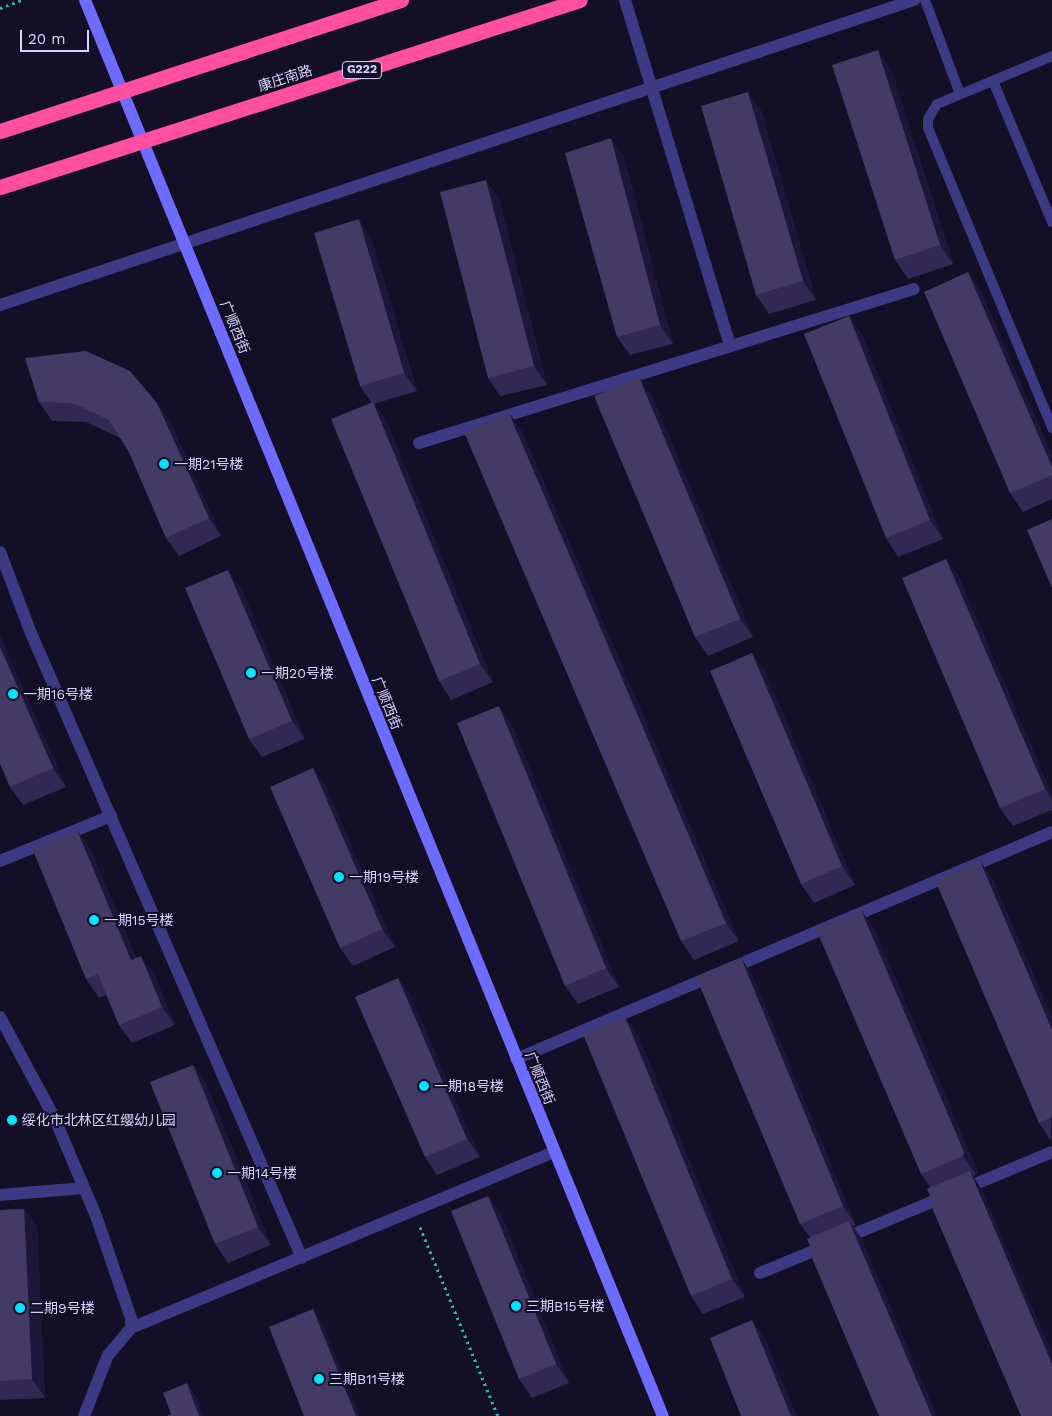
<!DOCTYPE html>
<html>
<head>
<meta charset="utf-8">
<style>
  body { margin:0 }
  #map { position:relative; width:1052px; height:1416px; overflow:hidden; background:#130f26; font-family:"Work Sans","Noto Sans SC",sans-serif }
  div>[style] { position:absolute }
  [style*='--x'] { left:calc(var(--x)*1px); top:calc(var(--y)*1px); width:calc(var(--w)*1px); rotate:calc(var(--a)*1deg) }
  .path>* { height:3px; margin-top:-1.5px; transform-origin:0; background:repeating-linear-gradient(90deg,#2fb8b0 0 2.5px,transparent 0 6.5px) }
  .lane>* { height:10px; margin:-5px; padding:0 5px; transform-origin:5px; border-radius:5px; background:#3d3a85 }
  .street>* { height:12px; margin:-6px; padding:0 6px; transform-origin:6px; border-radius:6px; background:#3d3a85 }
  .secondary>* { height:12px; margin:-6px; padding:0 6px; transform-origin:6px; border-radius:6px; background:#6f6bff }
  .highway>* { height:15px; margin:-7.5px; padding:0 7.5px; transform-origin:7.5px; border-radius:7.5px; background:#ff4fa3 }
  .wall>* { inset:0; background:#312854 }
  .shaded-wall>* { inset:0; background:#1d163a }
  .building>* { inset:0; background:#433a66 }
  .dots>* { width:14px; height:14px; translate:-50% -50%; box-sizing:border-box; border:2px solid #130f26; border-radius:50% }
  span { translate:-50% -50%; white-space:nowrap; text-align:center; line-height:1.15; -webkit-text-stroke:4px #130f26; paint-order:stroke }
  .shield-label span { padding:1px 4px; background:#130f26; border:1px solid; border-radius:4px; -webkit-text-stroke-width:0 }
  .shield-label { font-size:12px; color:#d9d4ff; font-weight:700 }
  .street-label { font-size:14px; color:#d9d4ff }
  .poi-label { font-size:14px; color:#d9d4ff }
  .left { translate:0 -50%; text-align:left }
  .scale { position:absolute; left:20px; top:30px; width:69px; height:22px; box-sizing:border-box; border:2px solid #d9d4ff; border-top:0; padding-left:6px; font-size:15px; line-height:18px; white-space:nowrap; color:#d9d4ff; -webkit-text-stroke:4px #130f26; paint-order:stroke }
</style>
</head>
<body>
<div id="map">
  <div class="path">
    <i style="--x:0;--y:8;--w:23;--a:-20"></i>
    <i style="--x:420;--y:1227;--w:204;--a:67.6"></i>
  </div>
  <div class="lane">
    <i style="--x:925;--y:0;--w:100;--a:69.6"></i>
    <i style="--x:1052;--y:56;--w:125;--a:157.3"></i>
    <i style="--x:937;--y:104;--w:17;--a:121"></i>
    <i style="--x:928;--y:119;--w:9;--a:90"></i>
    <i style="--x:928;--y:128;--w:325;--a:67.5"></i>
    <i style="--x:993;--y:81;--w:153;--a:67.3"></i>
  </div>
  <div class="street">
    <i style="--x:625;--y:0;--w:362;--a:73.1"></i>
    <i style="--x:0;--y:305;--w:964;--a:-18.45"></i>
    <i style="--x:419;--y:443;--w:518;--a:-17.28"></i>
    <i style="--x:0;--y:552;--w:87;--a:69.1"></i>
    <i style="--x:31;--y:633;--w:681;--a:66.56"></i>
    <i style="--x:0;--y:861;--w:120;--a:-22.1"></i>
    <i style="--x:0;--y:1017;--w:114;--a:61.6"></i>
    <i style="--x:54;--y:1117;--w:108;--a:67"></i>
    <i style="--x:96;--y:1216;--w:108;--a:71.1"></i>
    <i style="--x:131;--y:1318;--w:10;--a:90"></i>
    <i style="--x:131;--y:1328;--w:35;--a:130"></i>
    <i style="--x:108;--y:1355;--w:66;--a:111.5"></i>
    <i style="--x:516;--y:1059;--w:582;--a:-22.95"></i>
    <i style="--x:0;--y:1195;--w:84;--a:-4.8"></i>
    <i style="--x:760;--y:1273;--w:316;--a:-22.5"></i>
    <i style="--x:131;--y:1328;--w:458;--a:-22.6"></i>
  </div>
  <div class="secondary">
    <i style="--x:85;--y:0;--w:1529;--a:67.8"></i>
  </div>
  <div class="highway">
    <i style="--x:0;--y:131;--w:422;--a:-18.1"></i>
    <i style="--x:0;--y:187;--w:609;--a:-17.87"></i>
  </div>
  <div class="wall">
    <i style="clip-path:polygon(891px 69px,953px 264px,908px 279px,895px 260px)"></i>
    <i style="clip-path:polygon(761px 110px,816px 300px,769px 314px,756px 295px)"></i>
    <i style="clip-path:polygon(624px 157px,673px 344px,630px 355px,617px 337px)"></i>
    <i style="clip-path:polygon(499px 199px,547px 385px,500px 396px,488px 378px)"></i>
    <i style="clip-path:polygon(371px 238px,417px 391px,374px 404px,386px 420px,493px 682px,451px 700px,439px 681px,371px 402px,360px 386px)"></i>
    <i style="clip-path:polygon(981px 291px,1052px 456px,1052px 499px,1023px 512px,1010px 493px)"></i>
    <i style="clip-path:polygon(849px 316px,862px 335px,943px 539px,898px 557px,886px 538px)"></i>
    <i style="clip-path:polygon(25px 358px,170px 421px,221px 536px,179px 556px,166px 538px,129px 452px,120px 438px,86px 422px,52px 421px,39px 402px)"></i>
    <i style="clip-path:polygon(652px 396px,753px 637px,708px 656px,695px 637px)"></i>
    <i style="clip-path:polygon(522px 431px,739px 941px,694px 960px,681px 941px)"></i>
    <i style="clip-path:polygon(946px 559px,959px 577px,1052px 795px,1052px 810px,1013px 826px,1000px 808px)"></i>
    <i style="clip-path:polygon(241px 588px,305px 739px,262px 757px,249px 739px)"></i>
    <i style="clip-path:polygon(0 636px,66px 787px,23px 805px,10px 787px)"></i>
    <i style="clip-path:polygon(765px 671px,855px 885px,814px 903px,801px 884px)"></i>
    <i style="clip-path:polygon(512px 725px,619px 987px,578px 1004px,565px 986px)"></i>
    <i style="clip-path:polygon(313px 768px,326px 787px,395px 947px,353px 966px,340px 948px)"></i>
    <i style="clip-path:polygon(90px 848px,136px 958px,154px 974px,175px 1025px,132px 1043px,119px 1025px,106px 995px,99px 998px,86px 979px)"></i>
    <i style="clip-path:polygon(980px 861px,993px 880px,1052px 1018px,1051px 1141px,1039px 1123px)"></i>
    <i style="clip-path:polygon(874px 928px,977px 1170px,976px 1175px,973px 1176px,982px 1190px,933px 1202px,930px 1187px,921px 1174px)"></i>
    <i style="clip-path:polygon(741px 958px,753px 977px,856px 1225px,853px 1226px,862px 1239px,812px 1250px,810px 1237px,800px 1224px)"></i>
    <i style="clip-path:polygon(398px 978px,411px 996px,480px 1157px,437px 1175px,425px 1157px)"></i>
    <i style="clip-path:polygon(625px 1017px,638px 1035px,745px 1297px,703px 1314px,691px 1296px)"></i>
    <i style="clip-path:polygon(193px 1065px,206px 1083px,271px 1245px,228px 1263px,215px 1244px)"></i>
    <i style="clip-path:polygon(488px 1196px,501px 1214px,569px 1383px,532px 1398px,519px 1379px)"></i>
    <i style="clip-path:polygon(24px 1209px,37px 1227px,45px 1398px,1px 1400px,0 1399px,0 1210px)"></i>
  </div>
  <div class="shaded-wall">
    <i style="clip-path:polygon(878px 50px,891px 69px,953px 264px,940px 245px)"></i>
    <i style="clip-path:polygon(748px 92px,761px 110px,816px 300px,803px 281px)"></i>
    <i style="clip-path:polygon(611px 138px,624px 157px,673px 344px,660px 325px)"></i>
    <i style="clip-path:polygon(486px 180px,499px 199px,547px 385px,534px 366px)"></i>
    <i style="clip-path:polygon(359px 219px,371px 238px,417px 391px,404px 373px)"></i>
    <i style="clip-path:polygon(968px 272px,981px 291px,1052px 456px,1052px 467px)"></i>
    <i style="clip-path:polygon(849px 316px,862px 335px,943px 539px,930px 520px)"></i>
    <i style="clip-path:polygon(639px 377px,652px 396px,753px 637px,740px 619px)"></i>
    <i style="clip-path:polygon(373px 402px,386px 420px,493px 682px,480px 664px)"></i>
    <i style="clip-path:polygon(157px 403px,170px 421px,221px 536px,209px 518px)"></i>
    <i style="clip-path:polygon(509px 413px,522px 431px,739px 941px,726px 923px)"></i>
    <i style="clip-path:polygon(946px 559px,959px 577px,1052px 795px,1052px 800px,1045px 789px)"></i>
    <i style="clip-path:polygon(228px 570px,241px 588px,305px 739px,292px 721px)"></i>
    <i style="clip-path:polygon(0 636px,66px 787px,53px 768px,0 647px)"></i>
    <i style="clip-path:polygon(752px 653px,765px 671px,855px 885px,842px 866px)"></i>
    <i style="clip-path:polygon(499px 706px,512px 725px,619px 987px,606px 968px)"></i>
    <i style="clip-path:polygon(313px 768px,326px 787px,395px 947px,382px 929px)"></i>
    <i style="clip-path:polygon(77px 830px,90px 848px,144px 978px,131px 960px)"></i>
    <i style="clip-path:polygon(980px 861px,993px 880px,1052px 1018px,1052px 1030px)"></i>
    <i style="clip-path:polygon(861px 910px,874px 928px,977px 1170px,976px 1175px,963px 1156px)"></i>
    <i style="clip-path:polygon(141px 956px,154px 974px,175px 1025px,162px 1007px)"></i>
    <i style="clip-path:polygon(741px 958px,753px 977px,856px 1225px,843px 1206px)"></i>
    <i style="clip-path:polygon(398px 978px,411px 996px,480px 1157px,467px 1139px)"></i>
    <i style="clip-path:polygon(625px 1017px,638px 1035px,745px 1297px,732px 1279px)"></i>
    <i style="clip-path:polygon(193px 1065px,206px 1083px,271px 1245px,258px 1227px)"></i>
    <i style="clip-path:polygon(970px 1171px,982px 1190px,1052px 1353px,1052px 1364px)"></i>
    <i style="clip-path:polygon(488px 1196px,501px 1214px,569px 1383px,556px 1364px)"></i>
    <i style="clip-path:polygon(24px 1209px,37px 1227px,45px 1398px,32px 1379px)"></i>
    <i style="clip-path:polygon(849px 1221px,862px 1239px,937px 1416px,932px 1416px)"></i>
    <i style="clip-path:polygon(313px 1309px,323px 1324px,360px 1416px,356px 1416px)"></i>
    <i style="clip-path:polygon(752px 1320px,765px 1338px,797px 1416px,791px 1416px)"></i>
    <i style="clip-path:polygon(187px 1383px,197px 1398px,204px 1416px,199px 1416px)"></i>
  </div>
  <div class="building">
    <i style="clip-path:polygon(878px 50px,940px 245px,895px 260px,832px 65px)"></i>
    <i style="clip-path:polygon(748px 92px,803px 281px,756px 295px,701px 106px)"></i>
    <i style="clip-path:polygon(611px 138px,660px 325px,617px 337px,565px 153px)"></i>
    <i style="clip-path:polygon(486px 180px,534px 366px,488px 378px,440px 192px)"></i>
    <i style="clip-path:polygon(359px 219px,404px 373px,360px 386px,314px 233px)"></i>
    <i style="clip-path:polygon(968px 272px,1052px 467px,1052px 475px,1010px 493px,924px 292px)"></i>
    <i style="clip-path:polygon(849px 316px,930px 520px,886px 538px,804px 334px)"></i>
    <i style="clip-path:polygon(86px 351px,130px 371px,157px 403px,209px 518px,166px 538px,129px 452px,109px 420px,73px 403px,39px 402px,25px 358px)"></i>
    <i style="clip-path:polygon(639px 377px,740px 619px,695px 637px,594px 396px)"></i>
    <i style="clip-path:polygon(373px 402px,480px 664px,439px 681px,331px 419px)"></i>
    <i style="clip-path:polygon(509px 413px,726px 923px,681px 941px,464px 432px)"></i>
    <i style="clip-path:polygon(1052px 519px,1052px 588px,1027px 530px)"></i>
    <i style="clip-path:polygon(946px 559px,1045px 789px,1000px 808px,902px 578px)"></i>
    <i style="clip-path:polygon(228px 570px,292px 721px,249px 739px,185px 588px)"></i>
    <i style="clip-path:polygon(0 647px,53px 768px,10px 787px,0 764px)"></i>
    <i style="clip-path:polygon(752px 653px,842px 866px,801px 884px,710px 671px)"></i>
    <i style="clip-path:polygon(499px 706px,606px 968px,565px 986px,457px 723px)"></i>
    <i style="clip-path:polygon(313px 768px,382px 929px,340px 948px,270px 787px)"></i>
    <i style="clip-path:polygon(77px 830px,131px 960px,141px 956px,162px 1007px,119px 1025px,98px 974px,86px 979px,32px 848px)"></i>
    <i style="clip-path:polygon(980px 861px,1052px 1030px,1052px 1117px,1039px 1123px,935px 880px)"></i>
    <i style="clip-path:polygon(861px 910px,964px 1152px,963px 1156px,921px 1174px,816px 929px)"></i>
    <i style="clip-path:polygon(741px 958px,843px 1206px,800px 1224px,696px 977px)"></i>
    <i style="clip-path:polygon(398px 978px,467px 1139px,425px 1157px,355px 997px)"></i>
    <i style="clip-path:polygon(625px 1017px,732px 1279px,691px 1296px,583px 1034px)"></i>
    <i style="clip-path:polygon(193px 1065px,258px 1227px,215px 1244px,150px 1082px)"></i>
    <i style="clip-path:polygon(970px 1171px,1052px 1364px,1052px 1416px,1021px 1416px,930px 1203px,933px 1202px,927px 1189px)"></i>
    <i style="clip-path:polygon(488px 1196px,556px 1364px,519px 1379px,451px 1211px)"></i>
    <i style="clip-path:polygon(24px 1209px,32px 1379px,0 1381px,0 1210px)"></i>
    <i style="clip-path:polygon(849px 1221px,932px 1416px,879px 1416px,809px 1251px,812px 1250px,807px 1239px)"></i>
    <i style="clip-path:polygon(313px 1309px,356px 1416px,304px 1416px,269px 1327px)"></i>
    <i style="clip-path:polygon(752px 1320px,791px 1416px,741px 1416px,710px 1338px)"></i>
    <i style="clip-path:polygon(187px 1383px,199px 1416px,167px 1416px,171px 1414px,163px 1393px)"></i>
  </div>
  <div class="dots">
    <i style="left:164px;top:464px;background:#00e5ff"></i>
    <i style="left:251px;top:673px;background:#00e5ff"></i>
    <i style="left:13px;top:694px;background:#00e5ff"></i>
    <i style="left:339px;top:877px;background:#00e5ff"></i>
    <i style="left:94px;top:920px;background:#00e5ff"></i>
    <i style="left:424px;top:1086px;background:#00e5ff"></i>
    <i style="left:12px;top:1120px;background:#00e5ff"></i>
    <i style="left:217px;top:1173px;background:#00e5ff"></i>
    <i style="left:516px;top:1306px;background:#00e5ff"></i>
    <i style="left:20px;top:1308px;background:#00e5ff"></i>
    <i style="left:319px;top:1379px;background:#00e5ff"></i>
  </div>
  <div class="shield-label">
    <span style="left:362px;top:70px">G222</span>
  </div>
  <div class="street-label">
    <span style="left:285px;top:78px;rotate:-18deg">康庄南路</span>
    <span style="left:235px;top:327px;rotate:68deg">广顺西街</span>
    <span style="left:387px;top:703px;rotate:68deg">广顺西街</span>
    <span style="left:540px;top:1078px;rotate:68deg">广顺西街</span>
  </div>
  <div class="poi-label">
    <span class="left" style="left:174px;top:464px">一期21号楼</span>
    <span class="left" style="left:261px;top:673px">一期20号楼</span>
    <span class="left" style="left:23px;top:694px">一期16号楼</span>
    <span class="left" style="left:349px;top:877px">一期19号楼</span>
    <span class="left" style="left:104px;top:920px">一期15号楼</span>
    <span class="left" style="left:434px;top:1086px">一期18号楼</span>
    <span class="left" style="left:22px;top:1120px">绥化市北林区红缨幼儿园</span>
    <span class="left" style="left:227px;top:1173px">一期14号楼</span>
    <span class="left" style="left:526px;top:1306px">三期B15号楼</span>
    <span class="left" style="left:30px;top:1308px">二期9号楼</span>
    <span class="left" style="left:329px;top:1379px">三期B11号楼</span>
  </div>
  <div class="scale">20 m</div>
</div>
</body>
</html>
